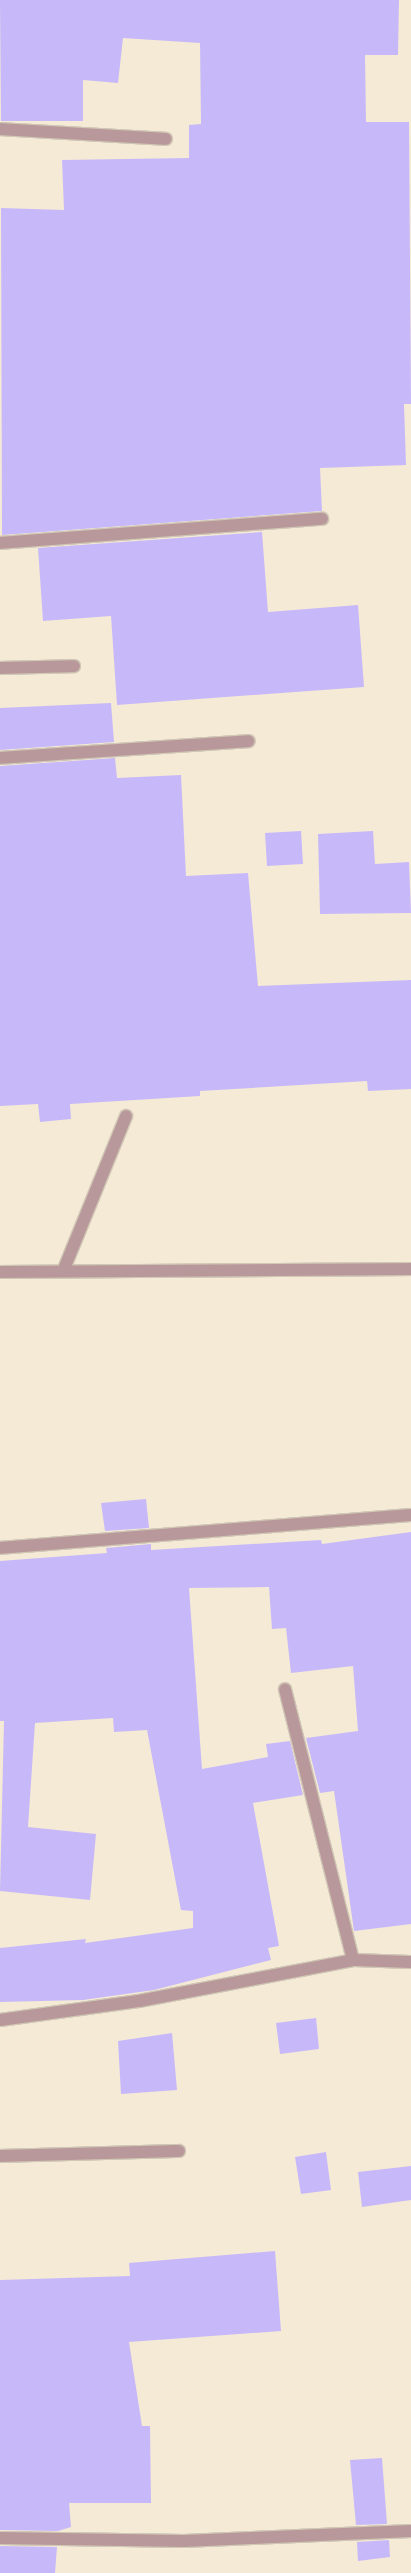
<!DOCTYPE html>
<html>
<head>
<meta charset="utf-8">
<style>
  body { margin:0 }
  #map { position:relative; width:411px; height:2573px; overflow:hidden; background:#f5ead6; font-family:"DejaVu Sans",sans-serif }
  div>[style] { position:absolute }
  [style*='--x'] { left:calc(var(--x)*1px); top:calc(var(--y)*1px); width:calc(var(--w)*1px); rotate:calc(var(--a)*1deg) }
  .building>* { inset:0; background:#c7b9f9 }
  .roads { filter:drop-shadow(1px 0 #d0c7b5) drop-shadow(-1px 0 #d0c7b5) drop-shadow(0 1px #d0c7b5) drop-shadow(0 -1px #d0c7b5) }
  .service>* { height:12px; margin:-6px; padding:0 6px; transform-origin:6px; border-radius:6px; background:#b9989c }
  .minor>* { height:12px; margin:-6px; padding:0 6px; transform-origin:6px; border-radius:6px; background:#b9989c }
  span { translate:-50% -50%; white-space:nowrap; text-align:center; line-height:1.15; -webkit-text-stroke:4.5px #fef8ec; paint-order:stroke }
</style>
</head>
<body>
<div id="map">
  <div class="building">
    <i style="clip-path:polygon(0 0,399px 0,398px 55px,365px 55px,366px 122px,409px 122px,411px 404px,404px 404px,406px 465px,320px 468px,322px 511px,2px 535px,1px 208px,64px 210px,62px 160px,189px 158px,189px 125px,201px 124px,200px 43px,123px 38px,118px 83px,83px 80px,83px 121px,1px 121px)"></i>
    <i style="clip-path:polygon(262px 532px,268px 612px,358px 605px,364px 687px,117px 705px,111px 616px,43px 621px,38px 548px)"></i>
    <i style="clip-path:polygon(111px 703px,114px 742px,0 750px,0 708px)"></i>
    <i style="clip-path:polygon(115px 758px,117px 778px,181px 775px,186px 876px,248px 873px,258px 986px,411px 980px,411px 1089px,368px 1091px,367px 1081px,200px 1091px,200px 1096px,70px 1104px,71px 1119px,40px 1122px,38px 1104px,0 1106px,0 766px)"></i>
    <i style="clip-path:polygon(301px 831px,303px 864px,267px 866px,265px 833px)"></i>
    <i style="clip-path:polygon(373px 831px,375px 864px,409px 862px,411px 913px,320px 914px,318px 834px)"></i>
    <i style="clip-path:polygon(146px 1499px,149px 1528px,105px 1531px,101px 1503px)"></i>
    <i style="clip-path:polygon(411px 1532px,411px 1924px,354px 1931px,334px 1791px,320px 1793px,306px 1738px,358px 1731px,353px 1666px,291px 1673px,286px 1628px,272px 1629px,269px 1587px,189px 1588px,202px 1769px,268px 1757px,266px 1744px,290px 1741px,303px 1795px,253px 1803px,279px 1946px,268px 1948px,271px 1960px,154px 1990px,83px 2000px,0 2002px,0 1948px,86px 1939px,85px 1943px,193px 1928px,193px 1911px,181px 1910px,147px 1730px,114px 1732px,113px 1718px,35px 1723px,28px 1827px,96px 1834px,90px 1900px,0 1891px,4px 1721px,0 1721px,0 1561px,107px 1553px,106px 1548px,151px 1544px,151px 1550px,321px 1540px,322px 1544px)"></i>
    <i style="clip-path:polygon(316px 2018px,319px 2049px,280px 2054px,276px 2023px)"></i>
    <i style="clip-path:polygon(172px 2033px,177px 2090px,121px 2094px,118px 2041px)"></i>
    <i style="clip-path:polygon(326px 2152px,331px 2190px,301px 2194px,295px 2157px)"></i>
    <i style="clip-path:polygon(411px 2166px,411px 2200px,362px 2207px,358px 2172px)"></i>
    <i style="clip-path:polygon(275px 2251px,281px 2331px,129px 2342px,142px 2426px,150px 2426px,151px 2503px,69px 2503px,71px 2527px,58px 2531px,0 2530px,0 2280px,130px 2276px,129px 2263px)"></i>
    <i style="clip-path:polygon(382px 2458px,387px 2524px,356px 2525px,350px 2460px)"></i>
    <i style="clip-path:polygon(389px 2540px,390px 2557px,358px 2561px,357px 2542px)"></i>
    <i style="clip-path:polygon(0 2546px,57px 2547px,55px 2573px,0 2573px)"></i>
  </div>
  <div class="roads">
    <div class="service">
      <i style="--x:0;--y:129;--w:166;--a:3.4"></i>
      <i style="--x:0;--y:668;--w:74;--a:-1.5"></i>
      <i style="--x:353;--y:1960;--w:58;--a:2"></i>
      <i style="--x:0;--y:2156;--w:179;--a:-1.6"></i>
    </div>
    <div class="minor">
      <i style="--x:0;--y:543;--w:323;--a:-4.3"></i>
      <i style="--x:0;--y:758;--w:249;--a:-3.9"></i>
      <i style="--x:64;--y:1269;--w:165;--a:-67.9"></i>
      <i style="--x:0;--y:1272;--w:411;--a:-0.4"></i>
      <i style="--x:0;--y:1548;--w:412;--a:-4.6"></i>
      <i style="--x:0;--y:2020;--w:140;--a:-7.8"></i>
      <i style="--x:139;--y:2001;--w:218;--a:-10.8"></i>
      <i style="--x:353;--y:1960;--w:279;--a:-104.1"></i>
      <i style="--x:0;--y:2538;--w:184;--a:0.9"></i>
      <i style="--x:184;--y:2541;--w:227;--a:-2.5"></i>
    </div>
  </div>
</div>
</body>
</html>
